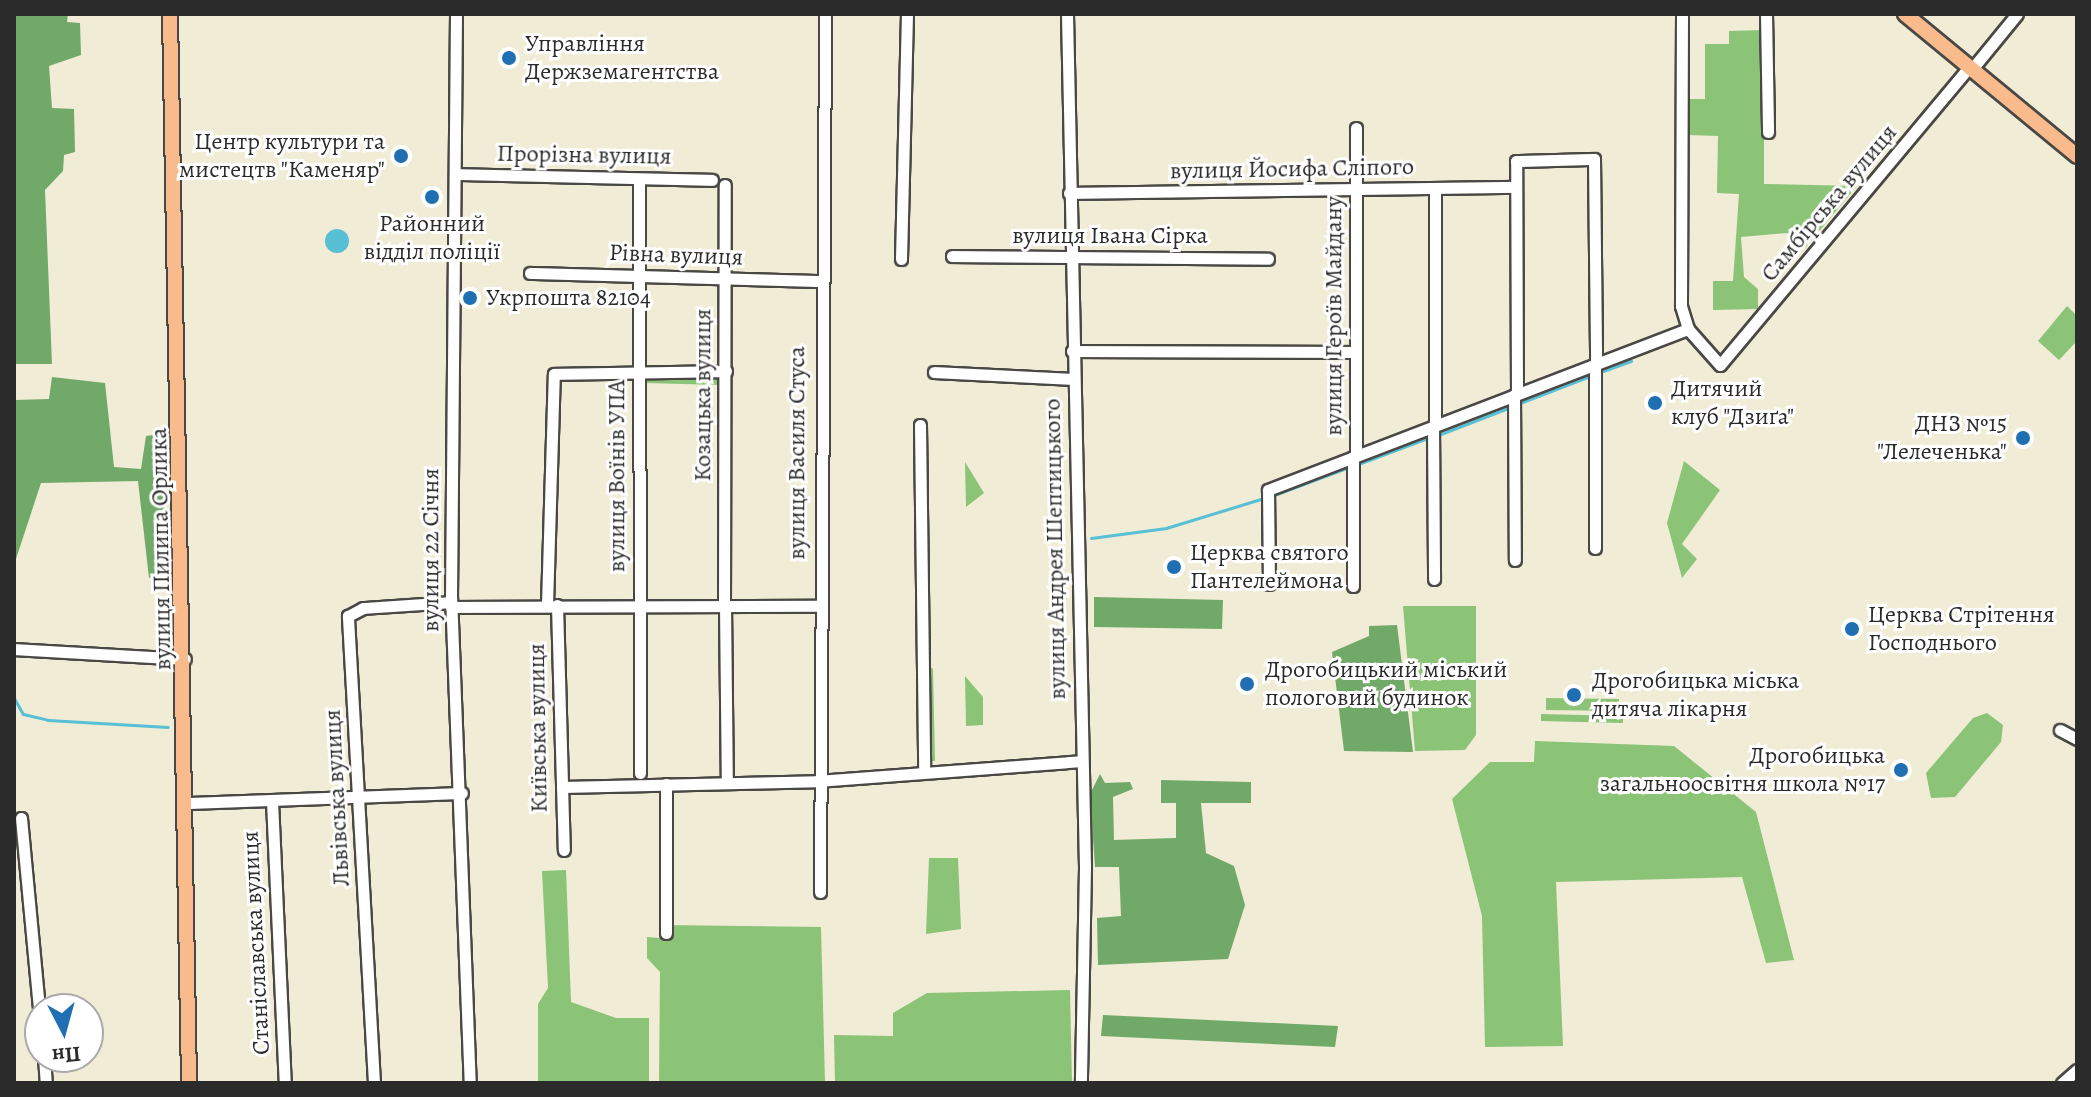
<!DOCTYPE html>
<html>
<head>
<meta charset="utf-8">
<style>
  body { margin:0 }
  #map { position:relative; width:2091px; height:1097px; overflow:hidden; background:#f0ecd6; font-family:Alegreya,serif }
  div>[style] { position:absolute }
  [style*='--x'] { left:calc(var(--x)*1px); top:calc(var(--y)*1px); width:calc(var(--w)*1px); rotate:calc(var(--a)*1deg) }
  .green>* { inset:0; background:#8bc377 }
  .forest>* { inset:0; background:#70a968 }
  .water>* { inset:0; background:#58bfd5 }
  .round { border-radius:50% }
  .stream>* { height:3px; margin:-1.5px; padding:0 1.5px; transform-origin:1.5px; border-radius:1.5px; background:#58bfd5 }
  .roads { filter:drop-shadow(2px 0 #494845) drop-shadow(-2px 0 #494845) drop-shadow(0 2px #494845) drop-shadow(0 -2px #494845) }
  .minor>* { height:11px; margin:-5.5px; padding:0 5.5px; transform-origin:5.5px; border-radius:5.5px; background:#fff }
  .major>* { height:14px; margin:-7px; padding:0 7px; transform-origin:7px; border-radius:7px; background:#fabb8c }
  .dots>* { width:22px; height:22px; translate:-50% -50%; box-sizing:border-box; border:4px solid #fff; border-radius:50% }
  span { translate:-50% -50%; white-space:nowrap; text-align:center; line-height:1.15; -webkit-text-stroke:6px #fff; paint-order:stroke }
  .poi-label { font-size:24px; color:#2b2b2b }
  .left { translate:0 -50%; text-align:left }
  .right { translate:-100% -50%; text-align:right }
  .street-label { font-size:24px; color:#2b2b2b }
  .frame { position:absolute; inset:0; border:16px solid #2b2b2b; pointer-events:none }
  .north { position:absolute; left:24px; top:993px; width:80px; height:80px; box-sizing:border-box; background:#fff; border:2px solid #aaa; border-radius:50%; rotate:174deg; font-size:22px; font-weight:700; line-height:32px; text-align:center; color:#2b2b2b }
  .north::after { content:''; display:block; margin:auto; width:28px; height:36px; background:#1f6fb2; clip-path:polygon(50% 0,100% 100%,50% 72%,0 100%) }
</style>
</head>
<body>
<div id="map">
  <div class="green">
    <i style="clip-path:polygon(1764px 30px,1764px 184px,1857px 186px,1805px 248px,1787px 233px,1741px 237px,1744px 277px,1758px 289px,1758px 309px,1713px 310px,1713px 281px,1733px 281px,1739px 194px,1717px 193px,1718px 136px,1688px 135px,1688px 99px,1705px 99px,1705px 44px,1729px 44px,1729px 31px)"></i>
    <i style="clip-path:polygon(2067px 306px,2077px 316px,2077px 341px,2059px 360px,2038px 341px)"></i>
    <i style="clip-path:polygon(645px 376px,721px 378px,721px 385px,645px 383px)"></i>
    <i style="clip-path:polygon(1684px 461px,1720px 490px,1682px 544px,1697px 559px,1682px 578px,1667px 523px)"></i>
    <i style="clip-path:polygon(965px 462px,984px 493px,966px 507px)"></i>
    <i style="clip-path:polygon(1403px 606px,1476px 606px,1476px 735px,1465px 750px,1415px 751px)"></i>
    <i style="clip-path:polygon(926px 663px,933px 669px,935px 761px,927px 761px)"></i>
    <i style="clip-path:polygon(965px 676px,983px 697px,983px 725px,966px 726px)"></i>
    <i style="clip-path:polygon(1546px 698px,1619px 699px,1619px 711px,1546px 710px)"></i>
    <i style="clip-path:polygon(1987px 713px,2003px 725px,2001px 742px,1955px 797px,1931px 798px,1926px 773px,1973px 718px)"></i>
    <i style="clip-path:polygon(1541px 714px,1623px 716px,1623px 723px,1541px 721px)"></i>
    <i style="clip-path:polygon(1535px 741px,1674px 746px,1756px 812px,1794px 960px,1766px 963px,1742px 877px,1556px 882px,1563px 1046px,1485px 1047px,1482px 916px,1452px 799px,1490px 762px,1534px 762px)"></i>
    <i style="clip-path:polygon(929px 858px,958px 858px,961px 929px,926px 934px)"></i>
    <i style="clip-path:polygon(566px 870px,571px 1002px,616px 1018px,649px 1018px,649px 1083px,538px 1083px,538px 1004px,548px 988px,542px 871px)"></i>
    <i style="clip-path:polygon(661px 925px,821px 927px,825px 1083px,659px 1083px,660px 972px,647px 958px,647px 937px,660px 938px)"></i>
    <i style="clip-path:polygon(1070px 990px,1072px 1083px,835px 1083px,834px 1035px,893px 1036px,893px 1013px,927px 993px)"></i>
  </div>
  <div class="forest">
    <i style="clip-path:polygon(14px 14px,68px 14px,67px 22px,80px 23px,81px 55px,49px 66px,52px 108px,74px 109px,75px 152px,64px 155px,63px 171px,45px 190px,52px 364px,14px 364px)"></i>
    <i style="clip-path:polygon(52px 377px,105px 383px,114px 467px,141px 469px,146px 436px,161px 434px,168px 572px,149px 578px,138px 481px,41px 483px,14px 565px,14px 400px,49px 399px)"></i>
    <i style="clip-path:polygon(1094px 597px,1223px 600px,1222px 629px,1094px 627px)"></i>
    <i style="clip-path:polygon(1397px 625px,1413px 752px,1344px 751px,1332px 652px,1369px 636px,1369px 626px)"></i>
    <i style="clip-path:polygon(1100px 774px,1105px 783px,1130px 782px,1133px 789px,1113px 797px,1114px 840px,1176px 838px,1176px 803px,1161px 803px,1161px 780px,1251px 782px,1251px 803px,1201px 803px,1206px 853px,1234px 866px,1245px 905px,1228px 959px,1098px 965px,1097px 918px,1121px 916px,1119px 867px,1095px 867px,1090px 794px)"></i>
    <i style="clip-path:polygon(1103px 1015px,1338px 1026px,1335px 1047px,1101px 1036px)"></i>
  </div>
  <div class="water">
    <i class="round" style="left:325px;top:229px;width:24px;height:24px"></i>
  </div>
  <div class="stream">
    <i style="--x:1603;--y:371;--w:30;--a:-20"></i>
    <i style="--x:1520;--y:403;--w:75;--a:-21.1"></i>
    <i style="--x:1438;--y:435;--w:75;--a:-21.1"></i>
    <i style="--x:1358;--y:464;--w:75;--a:-20.4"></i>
    <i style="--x:1274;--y:495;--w:75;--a:-20.4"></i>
    <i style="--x:1091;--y:538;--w:76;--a:-7.6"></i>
    <i style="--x:1166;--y:528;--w:99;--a:-17"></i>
    <i style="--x:14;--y:698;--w:18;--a:61"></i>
    <i style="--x:23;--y:714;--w:26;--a:13"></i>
    <i style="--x:48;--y:720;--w:120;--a:3.3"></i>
  </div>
  <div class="roads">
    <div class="minor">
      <i style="--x:456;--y:14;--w:581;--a:90.49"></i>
      <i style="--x:451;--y:595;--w:488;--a:87.8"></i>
      <i style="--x:1067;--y:14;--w:854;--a:88.79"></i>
      <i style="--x:1085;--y:868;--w:215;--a:91.1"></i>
      <i style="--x:1682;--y:14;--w:292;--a:90.2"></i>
      <i style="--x:1681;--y:306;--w:24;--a:73"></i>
      <i style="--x:1688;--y:329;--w:48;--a:48.4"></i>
      <i style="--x:1720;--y:365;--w:388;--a:-50.1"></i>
      <i style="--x:1766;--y:14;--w:118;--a:89"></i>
      <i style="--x:1972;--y:69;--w:71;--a:-50.7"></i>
      <i style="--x:1356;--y:128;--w:327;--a:90"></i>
      <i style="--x:455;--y:174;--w:257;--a:1.3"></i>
      <i style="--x:639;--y:179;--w:594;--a:89.9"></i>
      <i style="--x:1069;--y:193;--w:447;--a:-0.8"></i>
      <i style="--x:952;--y:256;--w:316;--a:0.5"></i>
      <i style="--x:901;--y:259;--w:245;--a:-88.6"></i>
      <i style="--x:530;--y:273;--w:290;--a:1.6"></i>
      <i style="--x:1072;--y:351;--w:283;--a:0.2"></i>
      <i style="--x:1595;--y:365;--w:183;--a:90"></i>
      <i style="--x:934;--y:372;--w:139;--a:2.9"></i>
      <i style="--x:1517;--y:394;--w:233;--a:-90.2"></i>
      <i style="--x:1516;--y:161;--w:78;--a:-1.5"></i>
      <i style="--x:1594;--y:159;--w:205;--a:89.4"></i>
      <i style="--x:1514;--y:395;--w:165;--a:89.7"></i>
      <i style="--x:920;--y:425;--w:343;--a:89.3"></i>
      <i style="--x:1435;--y:425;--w:237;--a:-90"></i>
      <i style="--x:1433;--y:426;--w:153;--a:89.6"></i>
      <i style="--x:1353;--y:457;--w:129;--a:90"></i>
      <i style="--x:1269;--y:584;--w:94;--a:-90.6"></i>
      <i style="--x:1268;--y:490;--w:450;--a:-21"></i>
      <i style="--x:547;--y:605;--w:231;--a:-88.3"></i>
      <i style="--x:554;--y:374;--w:172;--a:-1"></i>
      <i style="--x:557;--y:605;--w:245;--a:88.4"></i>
      <i style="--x:724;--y:605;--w:420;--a:-89.9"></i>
      <i style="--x:725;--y:605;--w:178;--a:89.4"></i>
      <i style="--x:451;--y:607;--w:367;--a:-0.2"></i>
      <i style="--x:14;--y:649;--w:171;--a:3.3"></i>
      <i style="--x:2060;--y:730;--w:19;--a:28"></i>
      <i style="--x:666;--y:784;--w:149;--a:90"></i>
      <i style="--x:562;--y:787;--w:255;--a:-1.3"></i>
      <i style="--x:817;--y:781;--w:265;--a:-4.3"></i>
      <i style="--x:272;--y:801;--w:282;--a:87.4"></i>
      <i style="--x:188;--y:803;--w:274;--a:-2.1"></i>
      <i style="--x:21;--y:818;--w:202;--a:84.6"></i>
      <i style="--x:820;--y:892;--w:878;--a:-89.67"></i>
      <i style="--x:44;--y:1057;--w:26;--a:86"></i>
      <i style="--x:374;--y:1083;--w:468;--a:-93.2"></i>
      <i style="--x:348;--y:616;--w:17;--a:-28"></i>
      <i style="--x:363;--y:608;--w:88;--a:-3.9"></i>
      <i style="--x:2062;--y:1083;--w:20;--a:-41"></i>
    </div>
    <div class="major">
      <i style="--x:170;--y:14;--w:1069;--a:88.98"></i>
      <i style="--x:1905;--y:14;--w:223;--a:39.5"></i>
    </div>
  </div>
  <div class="dots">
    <i style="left:509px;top:58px;background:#1f6fb2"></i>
    <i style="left:401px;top:156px;background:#1f6fb2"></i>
    <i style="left:432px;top:197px;background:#1f6fb2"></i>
    <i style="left:470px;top:298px;background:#1f6fb2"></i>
    <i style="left:1655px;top:403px;background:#1f6fb2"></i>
    <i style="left:2023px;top:438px;background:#1f6fb2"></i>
    <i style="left:1174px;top:567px;background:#1f6fb2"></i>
    <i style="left:1852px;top:629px;background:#1f6fb2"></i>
    <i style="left:1247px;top:684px;background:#1f6fb2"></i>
    <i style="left:1574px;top:695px;background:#1f6fb2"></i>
    <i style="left:1901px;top:770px;background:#1f6fb2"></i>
  </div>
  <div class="poi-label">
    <span class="left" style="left:525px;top:58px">Управління<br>Держземагентства</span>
    <span class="right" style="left:385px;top:156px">Центр культури та<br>мистецтв "Каменяр"</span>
    <span style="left:432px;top:238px">Районний<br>відділ поліції</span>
    <span class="left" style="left:486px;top:298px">Укрпошта 82104</span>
    <span class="left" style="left:1671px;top:403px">Дитячий<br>клуб "Дзиґа"</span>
    <span class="right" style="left:2007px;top:438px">ДНЗ №15<br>"Лелеченька"</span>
    <span class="left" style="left:1190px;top:567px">Церква святого<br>Пантелеймона</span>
    <span class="left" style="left:1868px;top:629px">Церква Стрітення<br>Господнього</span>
    <span class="left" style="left:1265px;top:684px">Дрогобицький міський<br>пологовий будинок</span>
    <span class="left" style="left:1592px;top:695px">Дрогобицька міська<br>дитяча лікарня</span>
    <span class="right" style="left:1885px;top:770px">Дрогобицька<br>загальноосвітня школа №17</span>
  </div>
  <div class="street-label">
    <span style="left:584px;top:155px;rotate:1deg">Прорізна вулиця</span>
    <span style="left:1292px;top:169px;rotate:-1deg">вулиця Йосифа Сліпого</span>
    <span style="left:1829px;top:203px;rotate:-50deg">Самбірська вулиця</span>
    <span style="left:1110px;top:236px">вулиця Івана Сірка</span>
    <span style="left:676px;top:255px;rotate:2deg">Рівна вулиця</span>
    <span style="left:1334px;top:316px;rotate:-90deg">вулиця Героїв Майдану</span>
    <span style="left:703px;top:395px;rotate:-90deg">Козацька вулиця</span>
    <span style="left:797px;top:453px;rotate:-90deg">вулиця Василя Стуса</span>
    <span style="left:617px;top:476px;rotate:-90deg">вулиця Воїнів УПА</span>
    <span style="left:161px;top:549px;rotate:-91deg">вулиця Пилипа Орлика</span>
    <span style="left:1055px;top:549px;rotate:-91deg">вулиця Андрея Шептицького</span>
    <span style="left:431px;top:550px;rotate:-90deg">вулиця 22 Січня</span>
    <span style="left:538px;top:728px;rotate:-91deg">Київська вулиця</span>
    <span style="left:337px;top:798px;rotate:-93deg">Львівська вулиця</span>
    <span style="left:256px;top:943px;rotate:-93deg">Станіславська вулиця</span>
  </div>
  <div class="frame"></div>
  <div class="north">Пн</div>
</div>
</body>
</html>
